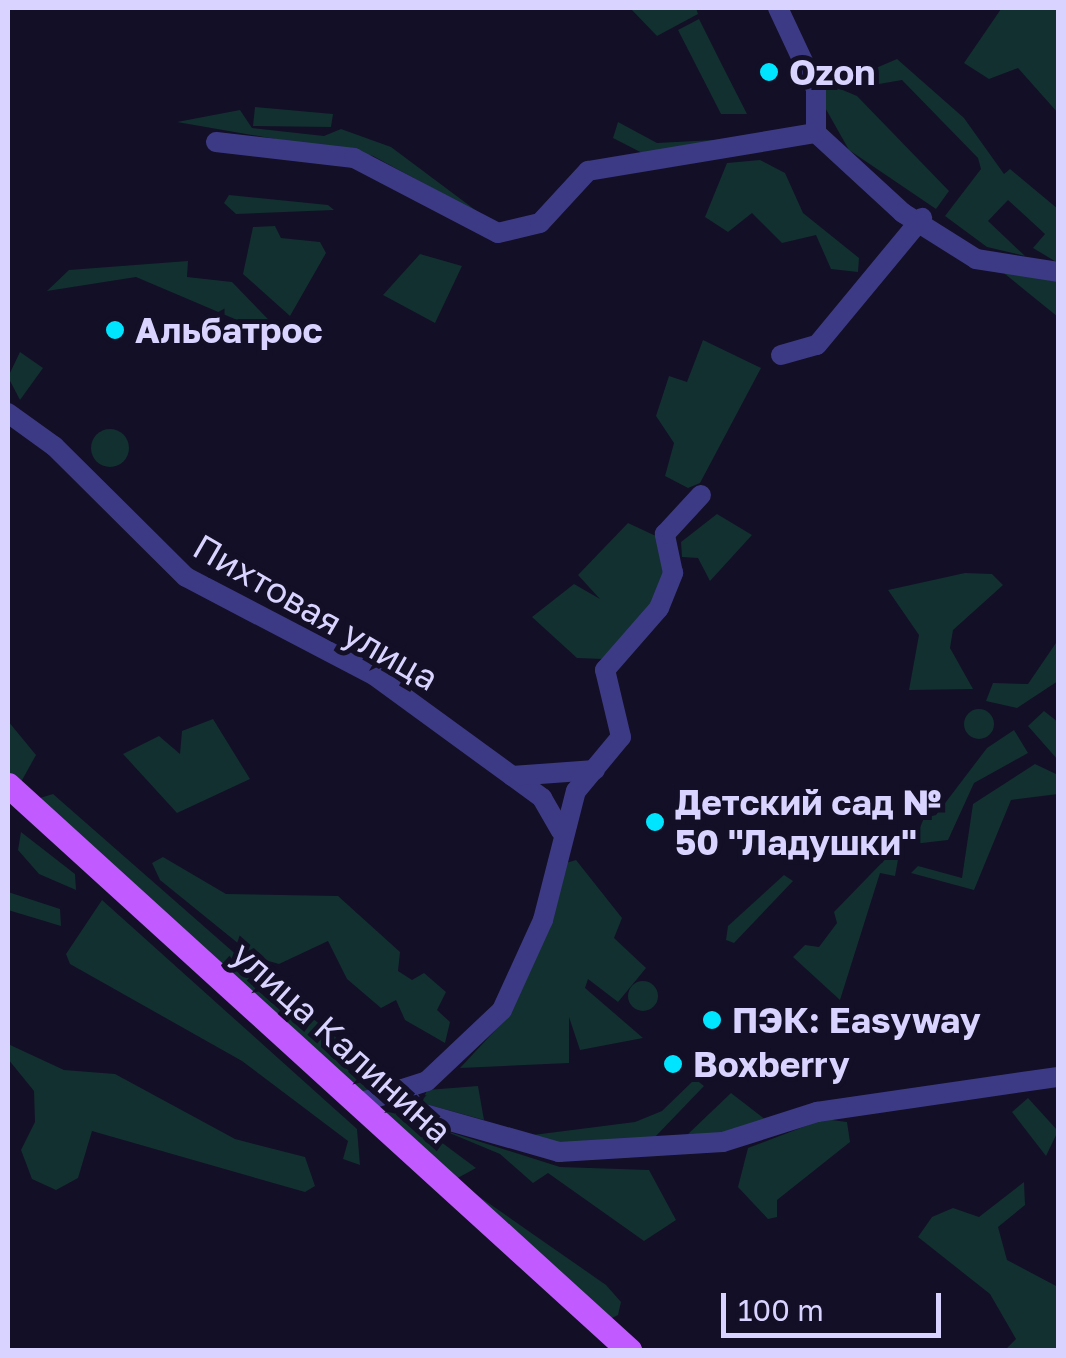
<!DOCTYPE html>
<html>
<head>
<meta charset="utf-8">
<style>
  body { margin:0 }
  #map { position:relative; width:1066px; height:1358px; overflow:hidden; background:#130f26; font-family:"Golos Text",sans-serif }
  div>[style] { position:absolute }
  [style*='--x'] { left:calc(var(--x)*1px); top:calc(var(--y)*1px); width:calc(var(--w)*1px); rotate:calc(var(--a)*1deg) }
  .green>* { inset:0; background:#12302f }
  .round { border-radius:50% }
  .minor>* { height:20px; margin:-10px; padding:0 10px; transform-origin:10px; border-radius:10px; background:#3d3a85 }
  .major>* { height:25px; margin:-12.5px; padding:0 12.5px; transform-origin:12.5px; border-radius:12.5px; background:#c25bff }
  .dots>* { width:28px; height:28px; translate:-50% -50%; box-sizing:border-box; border:5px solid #130f26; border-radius:50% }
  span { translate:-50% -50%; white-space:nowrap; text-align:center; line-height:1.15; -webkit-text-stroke:10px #130f26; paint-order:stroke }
  .poi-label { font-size:35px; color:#d9d4ff; font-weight:700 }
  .left { translate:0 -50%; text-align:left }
  .street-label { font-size:35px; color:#d9d4ff }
  .frame { position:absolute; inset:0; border:10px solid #d9d4ff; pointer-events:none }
  .scale { position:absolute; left:721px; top:1293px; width:220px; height:45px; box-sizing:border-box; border:5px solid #d9d4ff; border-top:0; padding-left:12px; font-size:30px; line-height:35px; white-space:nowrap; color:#d9d4ff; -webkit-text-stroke:8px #130f26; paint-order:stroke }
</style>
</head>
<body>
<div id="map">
  <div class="green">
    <i style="clip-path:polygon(630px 8px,696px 8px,698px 14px,657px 36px)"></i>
    <i style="clip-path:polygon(1001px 9px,1058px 8px,1058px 113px,1018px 68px,989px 79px,964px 63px)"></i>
    <i style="clip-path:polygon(699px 19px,720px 61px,747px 114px,721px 114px,678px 30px)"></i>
    <i style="clip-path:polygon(897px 59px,964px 118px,1004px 174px,1010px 169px,1058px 209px,1058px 263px,1033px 248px,1045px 234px,1008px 200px,988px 221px,1025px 256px,987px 247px,945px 216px,981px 169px,978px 158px,902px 80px,856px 88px,848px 80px)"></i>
    <i style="clip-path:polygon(826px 83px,857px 96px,949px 191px,936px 209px,849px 150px,823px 104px)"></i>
    <i style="clip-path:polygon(255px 107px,333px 114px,331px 127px,253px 126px)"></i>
    <i style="clip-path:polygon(240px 110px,252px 128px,324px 136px,341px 129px,391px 147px,482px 215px,373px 156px,177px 122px)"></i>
    <i style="clip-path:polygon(618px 122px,657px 143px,751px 138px,650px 157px,613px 138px)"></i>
    <i style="clip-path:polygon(760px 160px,785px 173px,803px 213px,859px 258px,858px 272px,831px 269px,816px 235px,782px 243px,752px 213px,728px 232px,705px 217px,727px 163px)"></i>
    <i style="clip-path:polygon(229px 195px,328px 205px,334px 210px,236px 214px,224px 203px)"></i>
    <i style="clip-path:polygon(275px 226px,281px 238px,320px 242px,326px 253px,290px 316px,243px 274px,253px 227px)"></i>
    <i style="clip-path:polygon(420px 254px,462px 266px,435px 323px,383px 295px)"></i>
    <i style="clip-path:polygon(188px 261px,187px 277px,232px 282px,291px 343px,136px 277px,47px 291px,69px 270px)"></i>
    <i style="clip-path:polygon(1002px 270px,1058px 279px,1058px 317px,1005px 274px)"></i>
    <i style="clip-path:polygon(703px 340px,761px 368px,700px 483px,688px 488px,665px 476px,674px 443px,656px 416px,669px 376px,687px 382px)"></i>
    <i style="clip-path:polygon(20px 352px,43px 368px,20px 400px,8px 377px)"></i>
    <i class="round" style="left:91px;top:429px;width:38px;height:38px"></i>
    <i style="clip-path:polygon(717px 514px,752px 535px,710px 581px,698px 558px,682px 557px,681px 542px)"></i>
    <i style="clip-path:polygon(628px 523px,658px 537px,666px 571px,651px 606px,603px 659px,577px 658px,532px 617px,574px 584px,600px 599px,578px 575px)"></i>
    <i style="clip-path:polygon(965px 573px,992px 574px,1003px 585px,953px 630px,950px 648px,973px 689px,909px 690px,919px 635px,888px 590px)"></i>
    <i style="clip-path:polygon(1058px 640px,1058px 681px,1017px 708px,986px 701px,993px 683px,1028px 684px)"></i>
    <i class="round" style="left:964px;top:709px;width:30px;height:30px"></i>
    <i style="clip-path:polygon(1044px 711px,1058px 722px,1058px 760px,1028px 726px)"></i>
    <i style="clip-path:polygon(213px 719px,250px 779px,177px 813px,123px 754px,159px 736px,180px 754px,182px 731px)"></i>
    <i style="clip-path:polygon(8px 721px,36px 755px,21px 782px,8px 779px)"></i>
    <i style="clip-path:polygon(1014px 730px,1028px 753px,974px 783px,948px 840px,913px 844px,924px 818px,936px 815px,987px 748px)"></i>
    <i style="clip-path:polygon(1035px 764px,1058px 775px,1058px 794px,1011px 800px,974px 890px,911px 873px,918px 866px,962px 878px,973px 804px)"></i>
    <i style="clip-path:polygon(53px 794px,248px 965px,256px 989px,288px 1016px,300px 1008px,340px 1041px,336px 1058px,368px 1090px,358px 1094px,40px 798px)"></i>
    <i style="clip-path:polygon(21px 832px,75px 874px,76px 890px,39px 874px,18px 850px)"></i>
    <i style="clip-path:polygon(901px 843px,895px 876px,880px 873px,840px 1000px,793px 957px,805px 945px,819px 947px,837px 923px,834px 912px)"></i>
    <i style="clip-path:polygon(163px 857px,226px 894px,338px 896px,400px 952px,398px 971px,412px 980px,424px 973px,446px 992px,437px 1010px,450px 1022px,445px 1043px,405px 1020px,396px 1000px,381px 1008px,347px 979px,328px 941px,279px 964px,255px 957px,160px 880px,152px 863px)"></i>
    <i style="clip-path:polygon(576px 860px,622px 918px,614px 938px,646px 968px,618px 1002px,588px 979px,585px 988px,643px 1038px,580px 1050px,569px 1017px,569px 1063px,460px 1068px,502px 1023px,566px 863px)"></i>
    <i style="clip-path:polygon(784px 875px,793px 881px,734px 943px,726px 940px,728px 926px)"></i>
    <i style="clip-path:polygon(8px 892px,60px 909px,61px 926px,8px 910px)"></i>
    <i style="clip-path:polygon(102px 900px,357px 1129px,360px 1165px,343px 1159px,348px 1141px,242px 1061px,70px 964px,66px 954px)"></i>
    <i class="round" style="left:628px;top:981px;width:30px;height:30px"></i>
    <i style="clip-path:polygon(8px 1044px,64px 1070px,115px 1074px,235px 1139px,305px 1157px,315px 1186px,305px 1192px,92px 1131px,78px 1178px,56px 1190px,32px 1179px,21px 1150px,35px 1122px,34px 1091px,8px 1059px)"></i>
    <i style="clip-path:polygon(695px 1079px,704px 1086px,655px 1137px,547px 1144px,533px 1135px,635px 1122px,662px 1111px)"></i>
    <i style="clip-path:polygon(478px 1086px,484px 1120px,422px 1103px,427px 1090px)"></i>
    <i style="clip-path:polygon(731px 1093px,766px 1120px,721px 1136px,687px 1135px)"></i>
    <i style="clip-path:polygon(1028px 1098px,1058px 1131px,1046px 1156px,1012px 1112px)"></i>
    <i style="clip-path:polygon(384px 1111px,406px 1116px,476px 1168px,454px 1180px)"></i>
    <i style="clip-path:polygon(824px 1119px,847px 1122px,850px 1142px,777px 1200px,777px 1217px,768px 1219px,738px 1187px,748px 1148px)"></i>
    <i style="clip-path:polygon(440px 1129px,560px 1167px,649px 1170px,676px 1220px,644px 1241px,548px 1173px,533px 1183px,500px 1154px)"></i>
    <i style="clip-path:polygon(1024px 1182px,1025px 1205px,998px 1227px,1007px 1260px,1058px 1287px,1058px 1350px,1005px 1350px,1016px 1339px,990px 1294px,918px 1237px,932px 1217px,953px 1208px,979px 1217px)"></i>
    <i style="clip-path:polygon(464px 1186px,606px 1285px,621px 1302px,618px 1315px,610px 1319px)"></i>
  </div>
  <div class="minor">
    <i style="--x:778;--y:8;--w:89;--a:64.9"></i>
    <i style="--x:816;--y:89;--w:44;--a:90"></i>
    <i style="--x:816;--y:133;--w:118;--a:42.6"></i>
    <i style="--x:903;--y:213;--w:86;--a:32.2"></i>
    <i style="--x:976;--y:259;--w:83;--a:9"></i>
    <i style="--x:216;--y:142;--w:139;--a:6.6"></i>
    <i style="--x:354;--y:158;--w:162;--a:27.5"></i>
    <i style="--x:498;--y:233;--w:43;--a:-13.4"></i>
    <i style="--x:540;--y:223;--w:71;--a:-47.3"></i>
    <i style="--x:588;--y:171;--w:231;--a:-9.5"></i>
    <i style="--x:781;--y:355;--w:37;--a:-16"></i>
    <i style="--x:817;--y:345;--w:165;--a:-50.4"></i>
    <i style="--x:8;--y:413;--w:57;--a:35.7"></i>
    <i style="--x:54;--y:446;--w:186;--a:44.8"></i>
    <i style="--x:186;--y:577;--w:213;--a:27.6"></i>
    <i style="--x:375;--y:676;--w:207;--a:36.1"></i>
    <i style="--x:542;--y:798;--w:38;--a:60"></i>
    <i style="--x:512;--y:776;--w:83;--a:-4.1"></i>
    <i style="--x:402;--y:1089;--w:28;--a:55"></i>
    <i style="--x:418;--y:1112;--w:147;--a:15.8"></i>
    <i style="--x:559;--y:1152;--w:164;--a:-3.5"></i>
    <i style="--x:723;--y:1142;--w:99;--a:-17.7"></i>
    <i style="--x:817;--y:1112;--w:244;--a:-8.3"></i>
    <i style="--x:359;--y:1103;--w:71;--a:-17.9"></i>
    <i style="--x:427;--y:1081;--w:103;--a:-43.4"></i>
    <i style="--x:502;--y:1010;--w:99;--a:-65.5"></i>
    <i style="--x:543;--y:920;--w:133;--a:-75.7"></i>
    <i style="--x:576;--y:791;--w:70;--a:-50.2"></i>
    <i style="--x:621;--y:737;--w:69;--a:-103.4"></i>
    <i style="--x:605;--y:670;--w:82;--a:-48.9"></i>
    <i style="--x:659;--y:608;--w:38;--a:-68"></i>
    <i style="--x:673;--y:573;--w:40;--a:-102"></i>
    <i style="--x:665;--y:534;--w:53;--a:-47.3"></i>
  </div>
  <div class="major">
    <i style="--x:8;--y:785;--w:840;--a:42.3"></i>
  </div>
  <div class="dots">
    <i style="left:769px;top:72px;background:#00e5ff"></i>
    <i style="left:115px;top:330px;background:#00e5ff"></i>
    <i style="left:655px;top:822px;background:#00e5ff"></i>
    <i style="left:712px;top:1020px;background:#00e5ff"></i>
    <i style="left:673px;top:1064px;background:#00e5ff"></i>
  </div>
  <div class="poi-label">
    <span class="left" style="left:789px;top:72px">Ozon</span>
    <span class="left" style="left:135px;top:330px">Альбатрос</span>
    <span class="left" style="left:675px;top:822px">Детский сад №<br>50 "Ладушки"</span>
    <span class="left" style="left:732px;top:1020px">ПЭК: Easyway</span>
    <span class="left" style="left:693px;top:1064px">Boxberry</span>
  </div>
  <div class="street-label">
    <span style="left:316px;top:612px;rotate:30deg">Пихтовая улица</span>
    <span style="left:342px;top:1042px;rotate:42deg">улица Калинина</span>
  </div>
  <div class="frame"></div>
  <div class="scale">100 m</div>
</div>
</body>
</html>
